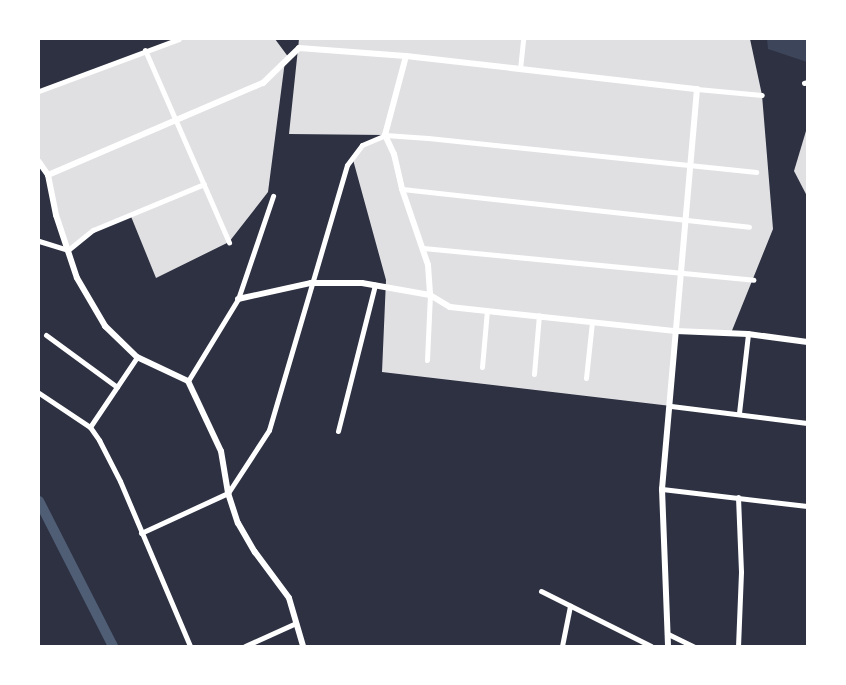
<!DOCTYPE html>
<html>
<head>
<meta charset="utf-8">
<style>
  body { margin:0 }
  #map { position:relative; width:846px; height:685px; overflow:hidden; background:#2d3142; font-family:"IBM Plex Serif",serif }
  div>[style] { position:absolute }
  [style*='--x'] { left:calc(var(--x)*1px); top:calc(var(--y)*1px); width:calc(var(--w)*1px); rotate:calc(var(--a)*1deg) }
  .green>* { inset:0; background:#3c4559 }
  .canal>* { height:10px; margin:-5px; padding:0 5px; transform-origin:5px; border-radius:5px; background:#4f5d75 }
  .building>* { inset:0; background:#e0e0e3 }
  .minor>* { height:5px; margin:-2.5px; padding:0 2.5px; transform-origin:2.5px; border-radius:2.5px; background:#fff }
  .tertiary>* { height:6px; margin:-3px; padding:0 3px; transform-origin:3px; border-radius:3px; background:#fff }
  span { translate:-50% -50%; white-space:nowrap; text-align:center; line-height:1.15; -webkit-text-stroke:6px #fff; paint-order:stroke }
  .frame { position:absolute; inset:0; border:40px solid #fff; pointer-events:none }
</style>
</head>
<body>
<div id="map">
  <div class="green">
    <i style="clip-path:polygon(767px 39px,807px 39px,807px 62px,768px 49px)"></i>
  </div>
  <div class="canal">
    <i style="--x:39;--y:501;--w:163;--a:63"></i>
  </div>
  <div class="building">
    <i style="clip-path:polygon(179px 39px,275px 39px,289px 58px,285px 61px,268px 192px,229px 242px,156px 278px,130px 214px,93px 230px,68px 250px,48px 175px,39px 162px,39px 91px)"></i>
    <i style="clip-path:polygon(299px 39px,750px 39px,762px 95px,773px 229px,731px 333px,676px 331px,671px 406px,382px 372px,386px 280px,352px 156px,362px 145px,385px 135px,289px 134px)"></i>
    <i style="clip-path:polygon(806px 131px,807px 132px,807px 196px,794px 171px)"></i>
  </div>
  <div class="minor">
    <i style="--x:145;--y:50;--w:210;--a:66.4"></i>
    <i style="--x:520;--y:69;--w:30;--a:-84"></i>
    <i style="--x:804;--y:83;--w:3;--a:-18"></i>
    <i style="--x:697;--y:89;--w:65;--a:5.3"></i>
    <i style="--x:39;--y:91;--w:149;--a:-20.4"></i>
    <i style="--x:402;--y:189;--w:349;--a:6.2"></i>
    <i style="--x:39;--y:241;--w:30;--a:17"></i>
    <i style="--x:68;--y:250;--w:32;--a:-39"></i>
    <i style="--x:93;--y:230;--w:120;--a:-22.5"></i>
    <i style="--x:423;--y:248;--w:332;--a:5.5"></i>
    <i style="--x:46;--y:335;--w:88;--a:36.2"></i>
    <i style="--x:427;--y:360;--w:65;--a:-87.4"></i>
    <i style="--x:482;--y:367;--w:57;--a:-85"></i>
    <i style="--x:534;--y:374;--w:59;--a:-85.2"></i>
    <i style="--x:586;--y:378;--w:56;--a:-83.9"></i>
    <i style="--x:188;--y:381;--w:96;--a:-58.6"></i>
    <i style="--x:238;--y:299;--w:109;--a:-71.2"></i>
    <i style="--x:39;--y:393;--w:61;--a:33.7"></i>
    <i style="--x:90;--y:427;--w:16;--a:55"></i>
    <i style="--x:99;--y:440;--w:46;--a:62.9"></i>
    <i style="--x:120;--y:481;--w:179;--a:67"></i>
    <i style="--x:671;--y:406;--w:137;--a:7.1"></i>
    <i style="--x:739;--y:413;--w:80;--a:-83.5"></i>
    <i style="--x:90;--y:427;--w:84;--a:-56.1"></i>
    <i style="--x:338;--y:431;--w:151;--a:-75.8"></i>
    <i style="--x:662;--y:489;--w:146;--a:6.7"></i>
    <i style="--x:738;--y:497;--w:75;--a:87.7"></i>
    <i style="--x:741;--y:572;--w:74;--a:92.3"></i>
    <i style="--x:141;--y:533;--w:96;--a:-24.7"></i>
    <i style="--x:228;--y:493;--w:75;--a:-56.9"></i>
    <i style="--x:269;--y:430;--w:276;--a:-73.6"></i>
    <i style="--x:347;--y:165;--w:25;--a:-53"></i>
    <i style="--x:362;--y:145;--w:25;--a:-23"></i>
    <i style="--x:385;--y:135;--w:43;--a:4"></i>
    <i style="--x:428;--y:138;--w:330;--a:5.9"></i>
    <i style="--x:541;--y:591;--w:123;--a:26.6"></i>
    <i style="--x:668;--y:634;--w:28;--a:26"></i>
    <i style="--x:245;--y:646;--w:56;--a:-24.3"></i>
    <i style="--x:562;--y:646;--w:41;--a:-78.7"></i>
  </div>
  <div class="tertiary">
    <i style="--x:406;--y:56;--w:82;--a:104.9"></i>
    <i style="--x:385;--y:135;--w:21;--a:65"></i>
    <i style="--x:394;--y:154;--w:36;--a:77"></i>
    <i style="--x:402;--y:189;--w:80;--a:71.1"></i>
    <i style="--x:428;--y:265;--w:30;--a:86"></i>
    <i style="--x:39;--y:162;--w:16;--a:55"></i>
    <i style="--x:48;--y:175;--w:41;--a:78.7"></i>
    <i style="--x:56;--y:215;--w:66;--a:71.6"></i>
    <i style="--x:77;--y:278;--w:56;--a:59.7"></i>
    <i style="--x:105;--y:326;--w:45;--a:44.1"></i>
    <i style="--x:137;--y:357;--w:56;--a:25.2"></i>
    <i style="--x:188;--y:381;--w:77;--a:64.8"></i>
    <i style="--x:221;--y:451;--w:43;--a:80.5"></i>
    <i style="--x:228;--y:493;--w:32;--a:72"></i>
    <i style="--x:238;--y:523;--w:34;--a:60"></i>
    <i style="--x:255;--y:552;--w:57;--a:53.5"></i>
    <i style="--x:289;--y:598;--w:50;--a:73.7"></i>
    <i style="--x:48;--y:175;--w:234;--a:-23.2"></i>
    <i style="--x:263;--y:83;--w:50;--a:-44.2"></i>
    <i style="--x:299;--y:48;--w:107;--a:4.3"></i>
    <i style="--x:406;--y:56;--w:293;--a:6.5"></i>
    <i style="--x:697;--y:89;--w:402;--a:95"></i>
    <i style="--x:662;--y:489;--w:157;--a:87.8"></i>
    <i style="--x:238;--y:299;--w:75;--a:-12.4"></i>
    <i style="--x:311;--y:283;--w:51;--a:0"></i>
    <i style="--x:362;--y:283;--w:69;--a:10"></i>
    <i style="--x:430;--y:295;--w:23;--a:31"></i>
    <i style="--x:450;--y:307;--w:227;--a:6.1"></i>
    <i style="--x:676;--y:331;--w:72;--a:2.4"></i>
    <i style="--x:748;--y:334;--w:60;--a:7.7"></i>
  </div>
  <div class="frame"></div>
</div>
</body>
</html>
